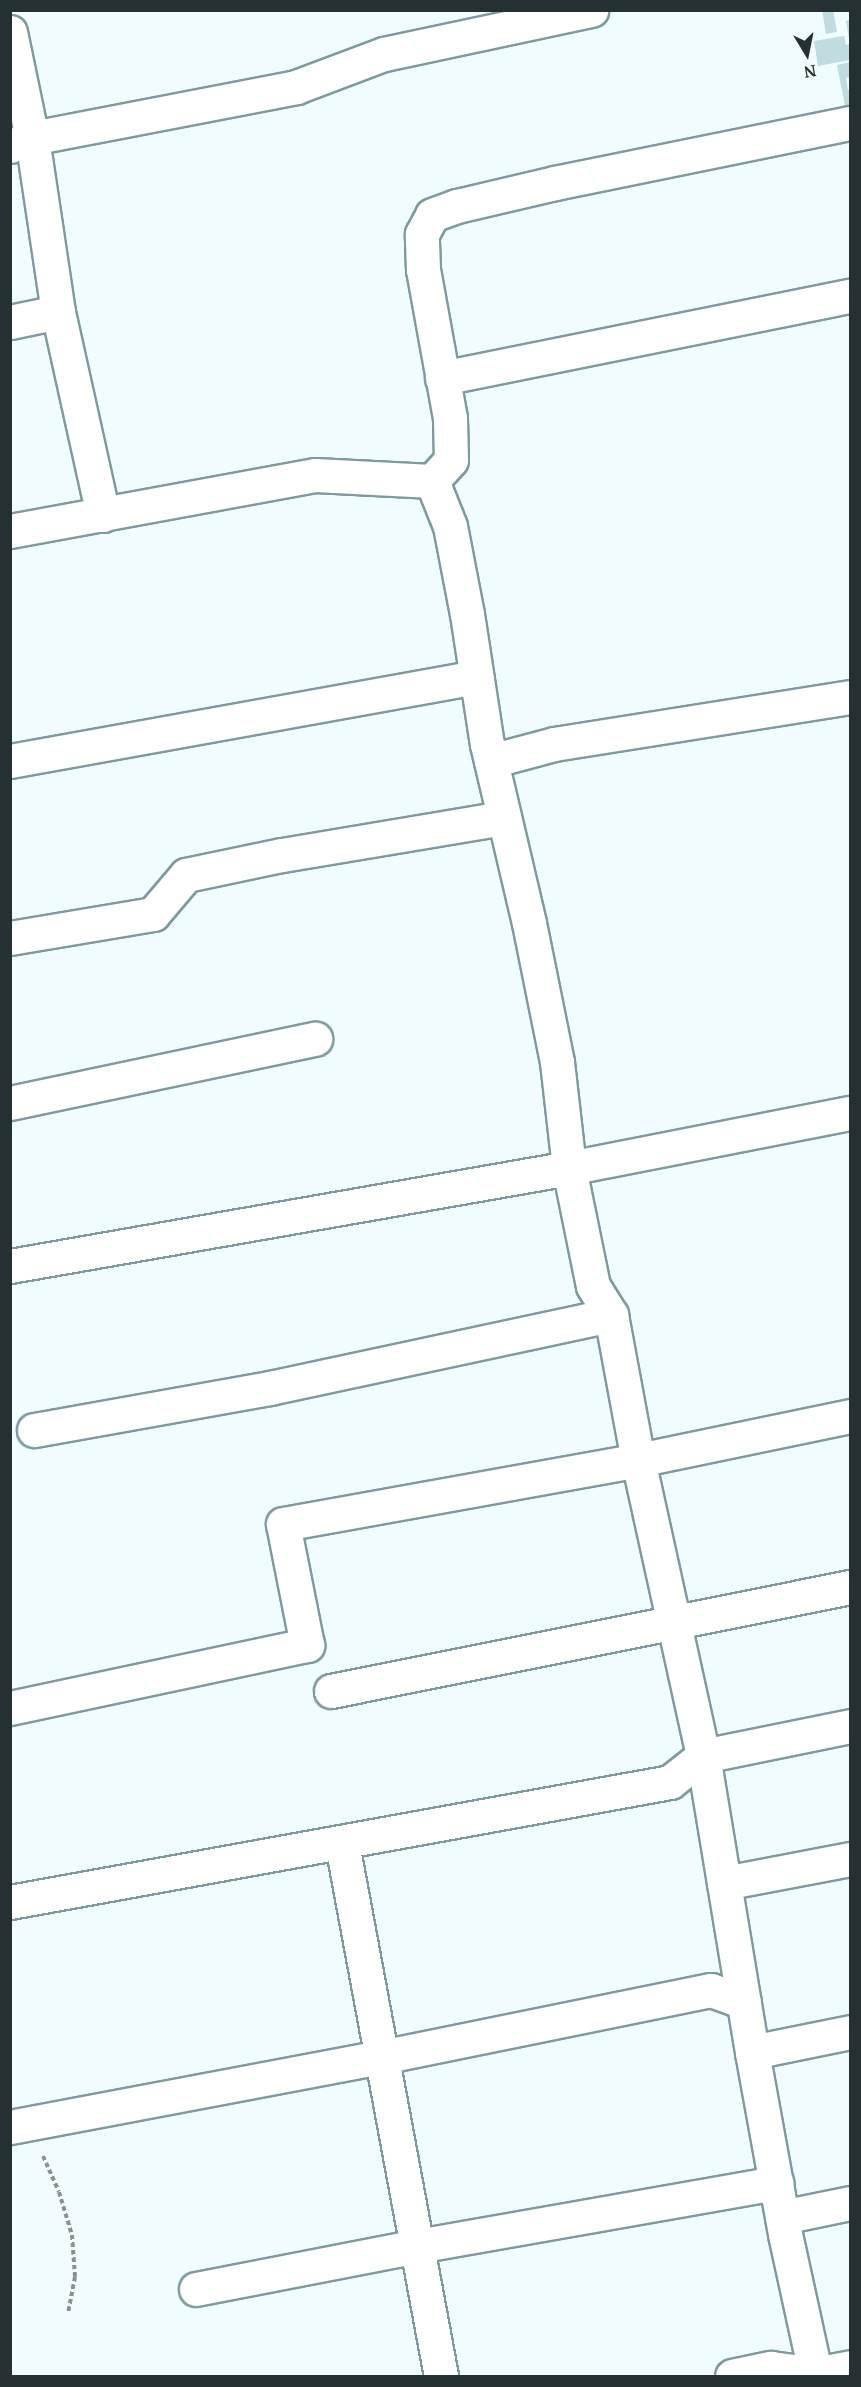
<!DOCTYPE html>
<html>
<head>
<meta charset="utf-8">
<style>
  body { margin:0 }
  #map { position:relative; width:861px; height:2387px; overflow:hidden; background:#f0fcfd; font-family:"PT Serif",serif }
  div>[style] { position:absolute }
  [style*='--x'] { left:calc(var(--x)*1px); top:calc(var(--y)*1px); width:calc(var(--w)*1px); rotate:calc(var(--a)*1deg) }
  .building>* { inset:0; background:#c0dce0 }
  .path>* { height:4px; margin-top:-2px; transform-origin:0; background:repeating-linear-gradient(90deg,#869293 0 4.5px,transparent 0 7.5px) }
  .roads { filter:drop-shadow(2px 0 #7f9a9e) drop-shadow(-2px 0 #7f9a9e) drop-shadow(0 2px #7f9a9e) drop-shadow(0 -2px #7f9a9e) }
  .street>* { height:33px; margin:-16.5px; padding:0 16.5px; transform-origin:16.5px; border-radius:16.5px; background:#fff }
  span { translate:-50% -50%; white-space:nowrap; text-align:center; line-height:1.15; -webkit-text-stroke:4.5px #f0fcfd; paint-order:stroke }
  .frame { position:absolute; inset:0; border:12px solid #243031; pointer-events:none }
  .north { position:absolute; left:777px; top:24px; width:60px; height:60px; -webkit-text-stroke:4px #f0fcfd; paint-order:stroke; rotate:170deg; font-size:16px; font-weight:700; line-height:24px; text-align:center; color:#243031 }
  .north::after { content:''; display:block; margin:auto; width:21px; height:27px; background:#243031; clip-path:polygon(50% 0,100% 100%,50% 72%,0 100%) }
</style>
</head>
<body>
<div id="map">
  <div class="building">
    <i style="clip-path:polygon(822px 10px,833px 10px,837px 32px,826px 34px)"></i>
    <i style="clip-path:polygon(850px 20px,850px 39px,849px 39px,846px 21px)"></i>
    <i style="clip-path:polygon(844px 36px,846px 45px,850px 44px,850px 60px,818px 66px,814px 41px)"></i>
    <i style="clip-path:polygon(850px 62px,850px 77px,846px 78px,848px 90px,850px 90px,850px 115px,847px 116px,837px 65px)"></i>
  </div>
  <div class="path">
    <i style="--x:43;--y:2156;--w:39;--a:66"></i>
    <i style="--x:59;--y:2192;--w:45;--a:73.2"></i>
    <i style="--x:72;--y:2235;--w:42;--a:85.9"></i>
    <i style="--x:75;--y:2277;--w:36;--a:101"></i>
  </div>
  <div class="roads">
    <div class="street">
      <i style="--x:10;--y:32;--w:108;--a:78.3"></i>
      <i style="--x:32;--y:138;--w:176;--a:81.5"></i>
      <i style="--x:58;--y:312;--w:208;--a:77.5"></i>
      <i style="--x:10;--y:146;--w:23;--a:-20"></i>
      <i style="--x:32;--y:138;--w:269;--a:-10.9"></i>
      <i style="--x:296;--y:87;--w:94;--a:-20.6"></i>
      <i style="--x:384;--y:54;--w:212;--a:-12"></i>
      <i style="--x:10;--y:322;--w:49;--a:-11.8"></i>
      <i style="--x:442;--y:378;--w:416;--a:-11.4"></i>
      <i style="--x:432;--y:481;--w:28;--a:-48"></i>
      <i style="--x:451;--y:460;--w:42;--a:-91.4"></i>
      <i style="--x:450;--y:418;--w:150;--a:-100.3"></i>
      <i style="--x:423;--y:270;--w:36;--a:-92"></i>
      <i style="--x:422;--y:234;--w:21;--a:-62"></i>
      <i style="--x:432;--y:215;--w:27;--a:-20"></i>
      <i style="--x:457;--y:206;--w:101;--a:-13.2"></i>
      <i style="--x:555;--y:183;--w:301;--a:-11.5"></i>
      <i style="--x:10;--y:531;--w:310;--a:-10.4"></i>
      <i style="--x:315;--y:475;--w:117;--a:2.9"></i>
      <i style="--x:432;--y:481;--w:48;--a:68.2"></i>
      <i style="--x:450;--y:526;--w:90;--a:79.1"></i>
      <i style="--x:467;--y:614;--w:132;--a:81.3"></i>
      <i style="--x:487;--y:744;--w:184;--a:76.8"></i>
      <i style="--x:529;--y:923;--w:142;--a:78.6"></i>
      <i style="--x:557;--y:1062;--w:107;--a:83.5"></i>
      <i style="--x:569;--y:1168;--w:120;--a:78.5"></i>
      <i style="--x:593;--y:1286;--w:34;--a:58"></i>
      <i style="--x:611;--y:1315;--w:147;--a:79.5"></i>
      <i style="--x:638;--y:1460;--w:303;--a:77.6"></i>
      <i style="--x:703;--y:1756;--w:300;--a:80.6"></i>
      <i style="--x:752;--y:2052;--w:185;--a:79.7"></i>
      <i style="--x:785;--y:2234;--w:145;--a:77.7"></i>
      <i style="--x:10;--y:761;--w:474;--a:-10.2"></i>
      <i style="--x:491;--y:761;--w:65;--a:-15.1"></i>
      <i style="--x:554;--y:744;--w:300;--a:-9"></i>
      <i style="--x:10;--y:938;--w:145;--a:-9.5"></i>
      <i style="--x:153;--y:914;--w:51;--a:-49.8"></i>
      <i style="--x:186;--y:875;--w:98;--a:-11.8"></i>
      <i style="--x:282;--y:855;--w:225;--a:-9.5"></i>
      <i style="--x:10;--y:1103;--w:312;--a:-11.9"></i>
      <i style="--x:10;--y:1266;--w:568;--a:-9.94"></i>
      <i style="--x:569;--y:1168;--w:286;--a:-11.1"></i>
      <i style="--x:34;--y:1430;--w:240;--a:-10.1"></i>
      <i style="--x:270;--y:1388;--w:349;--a:-12.1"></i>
      <i style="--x:331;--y:1691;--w:529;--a:-11.33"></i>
      <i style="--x:10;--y:1708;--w:304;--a:-12"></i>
      <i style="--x:307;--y:1645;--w:123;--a:-101.2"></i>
      <i style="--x:283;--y:1524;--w:361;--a:-10.2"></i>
      <i style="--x:638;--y:1460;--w:217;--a:-11.7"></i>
      <i style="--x:342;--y:1844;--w:541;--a:79.46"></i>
      <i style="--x:724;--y:1883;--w:128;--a:-10.8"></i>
      <i style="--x:10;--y:1902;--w:671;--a:-10.3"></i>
      <i style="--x:670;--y:1782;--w:42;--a:-38.2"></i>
      <i style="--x:703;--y:1756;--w:150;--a:-11.5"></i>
      <i style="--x:752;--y:2052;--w:100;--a:-11.5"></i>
      <i style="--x:10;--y:2127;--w:393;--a:-10.7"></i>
      <i style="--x:396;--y:2054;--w:321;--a:-11.5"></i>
      <i style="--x:711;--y:1990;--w:35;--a:20"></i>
      <i style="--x:782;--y:2217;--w:69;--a:-11.6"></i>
      <i style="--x:196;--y:2289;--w:226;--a:-11"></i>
      <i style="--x:418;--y:2246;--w:364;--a:-10"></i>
      <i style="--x:732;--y:2376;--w:40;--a:-12"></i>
      <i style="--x:771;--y:2368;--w:44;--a:7.8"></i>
      <i style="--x:815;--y:2374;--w:36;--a:-11"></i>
    </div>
  </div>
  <div class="frame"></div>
  <div class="north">N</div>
</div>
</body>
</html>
